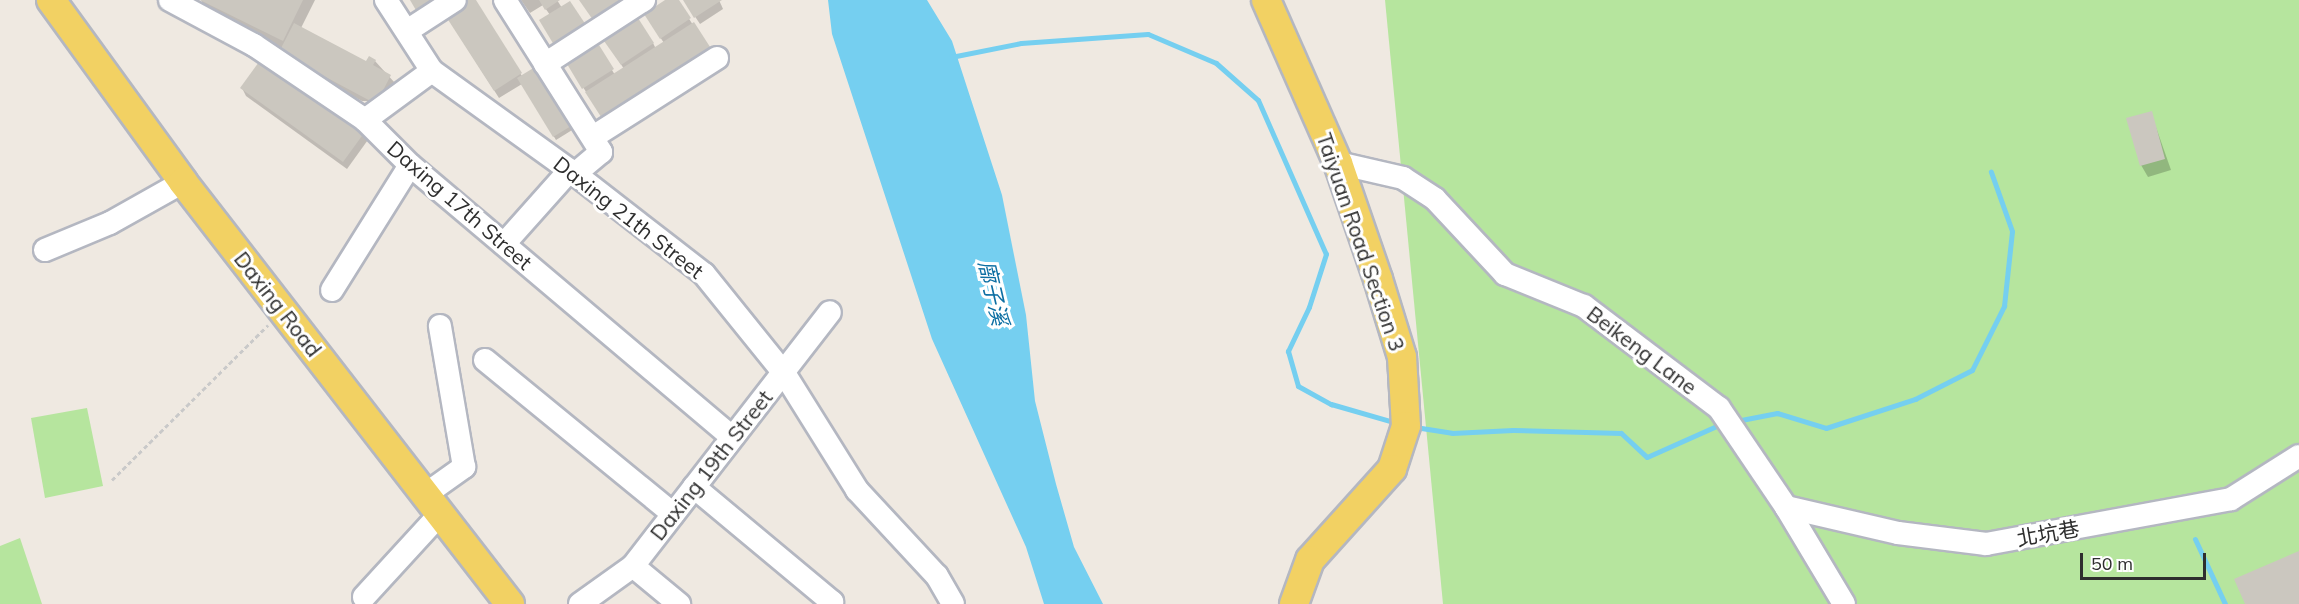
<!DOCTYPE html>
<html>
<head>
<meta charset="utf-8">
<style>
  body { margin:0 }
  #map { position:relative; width:2299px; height:604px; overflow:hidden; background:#efe9e1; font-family:Mulish,"Noto Sans TC",sans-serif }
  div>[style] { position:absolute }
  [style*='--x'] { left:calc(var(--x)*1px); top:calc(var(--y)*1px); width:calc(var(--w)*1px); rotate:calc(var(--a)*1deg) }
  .green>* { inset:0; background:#b6e59e }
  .water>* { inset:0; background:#75cff0 }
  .shadow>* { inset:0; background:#0003 }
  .stream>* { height:5px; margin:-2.5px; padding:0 2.5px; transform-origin:2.5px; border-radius:2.5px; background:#75cff0 }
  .building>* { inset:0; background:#cbc7bf }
  .path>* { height:3px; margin-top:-1.5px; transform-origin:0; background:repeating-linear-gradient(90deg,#c9c9c9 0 4.5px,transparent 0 7.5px) }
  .roads { filter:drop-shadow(2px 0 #b4b7c1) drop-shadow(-2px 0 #b4b7c1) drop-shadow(0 2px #b4b7c1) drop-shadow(0 -2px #b4b7c1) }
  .minor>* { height:22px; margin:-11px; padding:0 11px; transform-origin:11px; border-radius:11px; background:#fff }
  .major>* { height:28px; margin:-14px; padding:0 14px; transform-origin:14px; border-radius:14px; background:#f2d163 }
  span { translate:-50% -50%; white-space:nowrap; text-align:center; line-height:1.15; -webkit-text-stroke:6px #fff; paint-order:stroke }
  .street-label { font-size:21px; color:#2e2e2e }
  .water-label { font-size:22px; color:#0d6fa3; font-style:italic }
  .scale { position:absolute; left:2080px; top:553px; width:126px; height:27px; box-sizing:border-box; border:3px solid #2e2e2e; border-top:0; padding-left:8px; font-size:18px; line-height:21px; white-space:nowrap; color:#2e2e2e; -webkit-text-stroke:4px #fff; paint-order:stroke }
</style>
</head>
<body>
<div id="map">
  <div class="green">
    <i style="clip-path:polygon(1385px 0,2299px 0,2299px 604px,1443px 604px)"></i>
    <i style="clip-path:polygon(87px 408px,103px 486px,45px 498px,31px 418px)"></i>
    <i style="clip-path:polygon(20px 538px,42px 604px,0 604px,0 546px)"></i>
  </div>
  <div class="water">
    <i style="clip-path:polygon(828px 0,927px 0,952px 41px,1002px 195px,1026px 315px,1035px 401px,1056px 484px,1074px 547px,1103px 604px,1044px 604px,1026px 547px,932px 339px,832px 34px)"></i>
  </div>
  <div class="shadow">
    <i style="clip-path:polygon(201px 0,315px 0,301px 28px,367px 63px,375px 61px,395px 83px,380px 110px,369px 101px,362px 101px,285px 60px,282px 49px,208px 11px)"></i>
    <i style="clip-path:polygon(470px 0,522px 76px,577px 127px,556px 140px,522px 84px,499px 98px,451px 23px)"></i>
    <i style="clip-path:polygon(521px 0,557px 0,562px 8px,550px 15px,543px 5px,530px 13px)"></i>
    <i style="clip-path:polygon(667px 0,677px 0,693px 25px,588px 95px,569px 65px,598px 47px,615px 75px,624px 69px,611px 49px,653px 43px,656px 49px,664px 43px,650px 22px)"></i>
    <i style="clip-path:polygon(684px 0,719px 0,723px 9px,700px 24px)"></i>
    <i style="clip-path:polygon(264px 57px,370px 137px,347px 169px,246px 96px,242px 88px)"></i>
    <i style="clip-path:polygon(2151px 113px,2171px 170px,2148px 177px,2141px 165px)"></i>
  </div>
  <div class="stream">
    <i style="--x:951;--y:57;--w:71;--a:-11.3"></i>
    <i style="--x:1021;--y:43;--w:127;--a:-4.1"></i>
    <i style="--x:1148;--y:34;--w:74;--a:23.1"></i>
    <i style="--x:1216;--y:63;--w:56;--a:41.4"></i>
    <i style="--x:1258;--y:100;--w:168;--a:66.2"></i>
    <i style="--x:1326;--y:254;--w:56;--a:107.8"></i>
    <i style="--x:1309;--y:307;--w:49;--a:115.5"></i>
    <i style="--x:1288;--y:351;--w:36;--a:74"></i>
    <i style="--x:1298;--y:386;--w:38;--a:29"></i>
    <i style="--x:1331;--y:404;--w:69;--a:16.1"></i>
    <i style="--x:1736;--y:421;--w:42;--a:-11"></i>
    <i style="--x:1777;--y:413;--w:51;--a:17"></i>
    <i style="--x:1826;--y:428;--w:94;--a:-18"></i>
    <i style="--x:1915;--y:399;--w:64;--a:-27"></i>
    <i style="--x:1972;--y:370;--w:72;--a:-63.4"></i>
    <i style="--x:2004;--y:306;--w:75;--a:-83.9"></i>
    <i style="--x:2012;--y:231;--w:63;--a:-109.6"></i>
    <i style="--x:1415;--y:427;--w:37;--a:9"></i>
    <i style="--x:1452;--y:433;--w:61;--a:-2.8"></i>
    <i style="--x:1513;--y:430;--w:108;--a:1.6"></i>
    <i style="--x:1621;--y:433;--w:35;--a:43"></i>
    <i style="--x:1647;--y:457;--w:81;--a:-24"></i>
    <i style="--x:2195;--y:539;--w:72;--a:65.2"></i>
  </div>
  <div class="building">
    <i style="clip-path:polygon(200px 0,303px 0,283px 41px)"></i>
    <i style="clip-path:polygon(410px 0,435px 0,417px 12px)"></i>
    <i style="clip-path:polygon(468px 0,476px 0,522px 73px,494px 91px,445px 15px)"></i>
    <i style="clip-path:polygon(539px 0,560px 0,545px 10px)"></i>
    <i style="clip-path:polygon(579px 0,623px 0,593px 20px)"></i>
    <i style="clip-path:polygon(665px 0,679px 0,691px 18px,660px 39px,644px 14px)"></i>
    <i style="clip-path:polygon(683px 0,722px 0,694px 18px)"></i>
    <i style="clip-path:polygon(570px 1px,586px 25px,554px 45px,539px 20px)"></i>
    <i style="clip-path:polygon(638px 18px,654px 43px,621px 65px,604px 41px)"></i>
    <i style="clip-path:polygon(694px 22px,712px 50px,603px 120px,585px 92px)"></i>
    <i style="clip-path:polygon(294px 23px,366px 61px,369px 56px,376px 60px,373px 65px,391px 75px,376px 104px,279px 52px)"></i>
    <i style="clip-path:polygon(599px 45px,614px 69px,582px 89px,567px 64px)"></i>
    <i style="clip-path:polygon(264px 55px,367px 129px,343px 162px,240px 88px)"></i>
    <i style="clip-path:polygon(540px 64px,576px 123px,553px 137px,517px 78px)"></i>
    <i style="clip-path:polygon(2152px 111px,2165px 159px,2140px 166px,2126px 118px)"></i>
    <i style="clip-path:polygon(2299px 551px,2299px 604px,2245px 604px,2234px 579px)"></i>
  </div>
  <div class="path">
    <i style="--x:112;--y:480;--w:220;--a:-44.8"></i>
  </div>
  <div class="roads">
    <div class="minor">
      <i style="--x:170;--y:0;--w:95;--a:28.2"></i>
      <i style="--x:254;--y:45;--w:134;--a:34"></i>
      <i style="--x:365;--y:120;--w:64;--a:45"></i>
      <i style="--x:410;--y:165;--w:420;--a:40.2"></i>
      <i style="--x:386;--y:0;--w:85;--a:57.1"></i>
      <i style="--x:432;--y:71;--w:176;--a:35.8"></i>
      <i style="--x:575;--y:174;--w:163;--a:37.8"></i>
      <i style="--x:704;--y:274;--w:127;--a:51.1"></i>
      <i style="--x:784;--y:373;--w:138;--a:58"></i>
      <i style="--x:857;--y:490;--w:117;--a:47.1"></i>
      <i style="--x:937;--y:576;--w:32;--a:60"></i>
      <i style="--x:505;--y:0;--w:180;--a:57.7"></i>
      <i style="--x:601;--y:152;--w:34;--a:140"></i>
      <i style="--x:407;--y:31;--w:57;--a:-32.9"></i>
      <i style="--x:545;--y:64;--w:118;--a:-32.9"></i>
      <i style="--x:365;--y:120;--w:83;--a:-36.2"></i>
      <i style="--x:593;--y:137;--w:147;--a:-32.5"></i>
      <i style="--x:1338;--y:163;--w:67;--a:13"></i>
      <i style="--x:1403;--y:178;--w:38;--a:33"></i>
      <i style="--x:1435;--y:199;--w:103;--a:47"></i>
      <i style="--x:1505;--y:274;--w:85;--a:22.1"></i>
      <i style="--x:1584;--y:306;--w:169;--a:37.1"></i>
      <i style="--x:1719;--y:408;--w:120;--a:55.9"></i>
      <i style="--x:1786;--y:507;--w:113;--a:59.1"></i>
      <i style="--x:504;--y:244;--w:99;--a:-48.3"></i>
      <i style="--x:45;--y:250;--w:70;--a:-22.6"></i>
      <i style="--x:110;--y:223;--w:84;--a:-29.3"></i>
      <i style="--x:332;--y:290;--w:147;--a:-58"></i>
      <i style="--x:485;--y:360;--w:243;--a:39.3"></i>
      <i style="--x:694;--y:487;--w:180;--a:39.8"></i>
      <i style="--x:832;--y:602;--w:3;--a:135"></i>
      <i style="--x:426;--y:494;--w:47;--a:-35.4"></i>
      <i style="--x:464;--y:467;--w:143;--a:-99.7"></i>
      <i style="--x:1786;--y:507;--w:115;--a:13.1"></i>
      <i style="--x:1898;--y:533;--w:89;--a:7.1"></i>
      <i style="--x:1986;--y:544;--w:249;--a:-10.4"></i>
      <i style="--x:2231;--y:499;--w:80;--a:-32.3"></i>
      <i style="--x:633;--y:566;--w:60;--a:39.6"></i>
      <i style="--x:364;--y:597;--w:114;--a:-47.5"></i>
      <i style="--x:580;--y:604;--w:65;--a:-35.6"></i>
      <i style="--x:633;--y:566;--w:321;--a:-52.2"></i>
    </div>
    <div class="major">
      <i style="--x:51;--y:0;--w:225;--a:54"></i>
      <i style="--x:183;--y:182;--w:534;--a:52.23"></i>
      <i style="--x:1266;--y:0;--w:178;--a:66.2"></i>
      <i style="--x:1338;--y:163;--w:123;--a:71"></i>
      <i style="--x:1378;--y:279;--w:82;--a:72.9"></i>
      <i style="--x:1402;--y:357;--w:69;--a:86.7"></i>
      <i style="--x:1406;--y:426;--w:45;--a:108"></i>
      <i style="--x:1392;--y:469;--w:122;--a:132"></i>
      <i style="--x:1310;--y:560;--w:47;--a:110"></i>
    </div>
  </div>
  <div class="street-label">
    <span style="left:460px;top:205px;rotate:41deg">Daxing 17th Street</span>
    <span style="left:629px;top:217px;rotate:38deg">Daxing 21th Street</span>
    <span style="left:1361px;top:242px;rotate:71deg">Taiyuan Road Section 3</span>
    <span style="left:278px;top:304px;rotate:52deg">Daxing Road</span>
    <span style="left:1642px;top:350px;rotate:37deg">Beikeng Lane</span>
    <span style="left:711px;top:465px;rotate:-52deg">Daxing 19th Street</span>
    <span style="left:2048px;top:533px;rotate:-10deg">北坑巷</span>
  </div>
  <div class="water-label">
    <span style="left:993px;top:293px;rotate:77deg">廍子溪</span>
  </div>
  <div class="scale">50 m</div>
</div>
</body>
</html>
